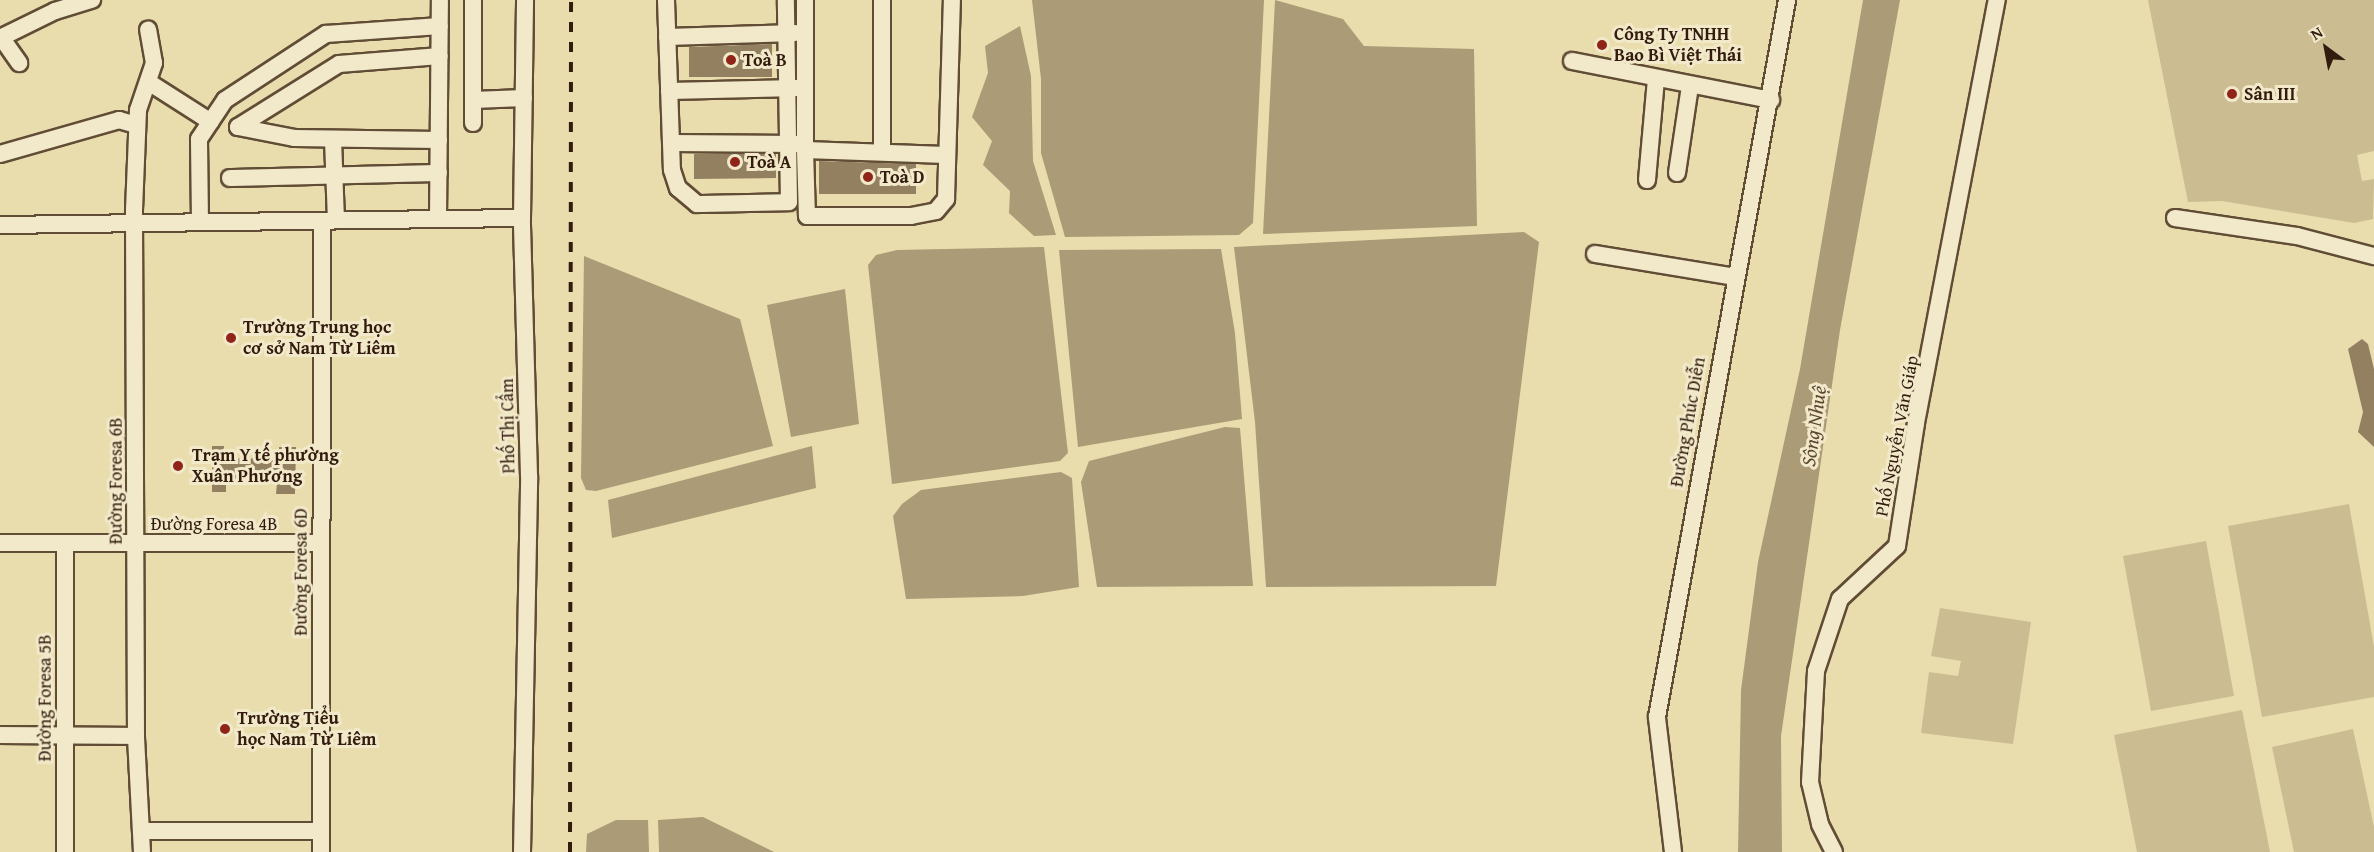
<!DOCTYPE html>
<html>
<head>
<meta charset="utf-8">
<style>
  body { margin:0 }
  #map { position:relative; width:2374px; height:852px; overflow:hidden; background:#eaddad; font-family:"Gentium Book Plus",serif }
  div>[style] { position:absolute }
  [style*='--x'] { left:calc(var(--x)*1px); top:calc(var(--y)*1px); width:calc(var(--w)*1px); rotate:calc(var(--a)*1deg) }
  .green>* { inset:0; background:#cbbc92 }
  .water>* { inset:0; background:#ac9b77 }
  .building>* { inset:0; background:#928061 }
  .roads { filter:drop-shadow(2px 0 #614c36) drop-shadow(-2px 0 #614c36) drop-shadow(0 2px #614c36) drop-shadow(0 -2px #614c36) }
  .minor>* { height:16px; margin:-8px; padding:0 8px; transform-origin:8px; border-radius:8px; background:#f1e9ca }
  .rail>* { height:4px; margin-top:-2px; transform-origin:0; background:repeating-linear-gradient(90deg,#331c0e 0 10px,transparent 0 20px) }
  .dots>* { width:16px; height:16px; translate:-50% -50%; box-sizing:border-box; border:3px solid #f1e9ca; border-radius:50% }
  span { translate:-50% -50%; white-space:nowrap; text-align:center; line-height:1.15; -webkit-text-stroke:6px #f1e9ca; paint-order:stroke }
  .poi-label { font-size:18px; color:#331c0e; font-weight:700 }
  .left { translate:0 -50%; text-align:left }
  .street-label { font-size:18px; color:#331c0e }
  .water-label { font-size:20px; color:#5d4833; font-style:italic }
  .north { position:absolute; left:2296px; top:18px; width:60px; height:60px; -webkit-text-stroke:4px #f1e9ca; paint-order:stroke; rotate:328deg; font-size:16px; font-weight:700; line-height:24px; text-align:center; color:#331c0e }
  .north::after { content:''; display:block; margin:auto; width:21px; height:27px; background:#331c0e; clip-path:polygon(50% 0,100% 100%,50% 72%,0 100%) }
</style>
</head>
<body>
<div id="map">
  <div class="green">
    <i style="clip-path:polygon(2148px 0,2374px 0,2374px 151px,2357px 155px,2362px 181px,2374px 179px,2373px 219px,2354px 223px,2222px 201px,2188px 202px)"></i>
    <i style="clip-path:polygon(2349px 504px,2374px 647px,2374px 697px,2262px 717px,2228px 526px)"></i>
    <i style="clip-path:polygon(2206px 541px,2234px 696px,2151px 711px,2123px 556px)"></i>
    <i style="clip-path:polygon(1940px 608px,2031px 622px,2013px 744px,1921px 733px,1929px 672px,1958px 676px,1961px 661px,1931px 656px)"></i>
    <i style="clip-path:polygon(2242px 710px,2270px 852px,2137px 852px,2114px 735px)"></i>
    <i style="clip-path:polygon(2353px 729px,2374px 827px,2374px 852px,2294px 852px,2272px 747px)"></i>
  </div>
  <div class="water">
    <i style="clip-path:polygon(1032px 0,1264px 0,1253px 223px,1239px 235px,1065px 237px,1041px 153px,1041px 79px)"></i>
    <i style="clip-path:polygon(1275px 0,1343px 19px,1364px 46px,1474px 49px,1477px 226px,1263px 234px)"></i>
    <i style="clip-path:polygon(1863px 0,1900px 0,1840px 330px,1781px 736px,1782px 852px,1738px 852px,1741px 690px,1758px 562px,1800px 369px)"></i>
    <i style="clip-path:polygon(1020px 26px,1031px 76px,1033px 161px,1056px 235px,1034px 236px,1009px 213px,1010px 191px,983px 165px,992px 141px,972px 117px,988px 73px,985px 46px)"></i>
    <i style="clip-path:polygon(1524px 232px,1539px 242px,1496px 586px,1266px 587px,1255px 422px,1234px 247px)"></i>
    <i style="clip-path:polygon(1044px 247px,1068px 453px,1060px 461px,892px 484px,868px 265px,876px 255px,897px 250px)"></i>
    <i style="clip-path:polygon(1221px 249px,1235px 333px,1242px 419px,1078px 447px,1059px 250px)"></i>
    <i style="clip-path:polygon(584px 256px,740px 319px,773px 446px,596px 491px,586px 490px,581px 478px)"></i>
    <i style="clip-path:polygon(845px 289px,859px 424px,791px 437px,767px 305px)"></i>
    <i style="clip-path:polygon(1225px 427px,1240px 428px,1253px 586px,1097px 587px,1081px 482px,1089px 461px)"></i>
    <i style="clip-path:polygon(812px 446px,816px 488px,612px 538px,608px 500px)"></i>
    <i style="clip-path:polygon(1061px 472px,1072px 478px,1079px 587px,1023px 596px,906px 599px,893px 516px,902px 504px,921px 490px)"></i>
    <i style="clip-path:polygon(703px 817px,774px 852px,659px 852px,658px 820px)"></i>
    <i style="clip-path:polygon(616px 820px,648px 820px,649px 852px,586px 852px,587px 834px)"></i>
  </div>
  <div class="building">
    <i style="clip-path:polygon(772px 44px,772px 77px,689px 77px,689px 47px)"></i>
    <i style="clip-path:polygon(694px 154px,776px 154px,776px 178px,694px 179px)"></i>
    <i style="clip-path:polygon(819px 161px,916px 164px,916px 194px,819px 194px)"></i>
    <i style="clip-path:polygon(2362px 339px,2368px 344px,2374px 369px,2374px 447px,2358px 432px,2363px 412px,2348px 349px)"></i>
    <i style="clip-path:polygon(212px 446px,224px 446px,224px 458px,279px 459px,279px 447px,296px 447px,295px 494px,276px 494px,277px 483px,226px 483px,226px 492px,212px 492px)"></i>
  </div>
  <div class="roads">
    <div class="minor">
      <i style="--x:666;--y:0;--w:170;--a:88"></i>
      <i style="--x:672;--y:170;--w:19;--a:72"></i>
      <i style="--x:678;--y:188;--w:25;--a:40"></i>
      <i style="--x:697;--y:204;--w:92;--a:-1.2"></i>
      <i style="--x:789;--y:202;--w:202;--a:-90.9"></i>
      <i style="--x:805;--y:0;--w:150;--a:90"></i>
      <i style="--x:882;--y:0;--w:151;--a:90"></i>
      <i style="--x:1;--y:37;--w:32;--a:55"></i>
      <i style="--x:667;--y:37;--w:128;--a:-1.8"></i>
      <i style="--x:0;--y:38;--w:61;--a:-26.1"></i>
      <i style="--x:55;--y:11;--w:39;--a:-17"></i>
      <i style="--x:1572;--y:61;--w:203;--a:11.1"></i>
      <i style="--x:150;--y:83;--w:72;--a:32.6"></i>
      <i style="--x:669;--y:91;--w:128;--a:-1.3"></i>
      <i style="--x:473;--y:100;--w:51;--a:-2.2"></i>
      <i style="--x:473;--y:123;--w:123;--a:-90"></i>
      <i style="--x:238;--y:127;--w:119;--a:-32"></i>
      <i style="--x:339;--y:64;--w:101;--a:-4.5"></i>
      <i style="--x:238;--y:127;--w:57;--a:11.1"></i>
      <i style="--x:294;--y:138;--w:145;--a:0.8"></i>
      <i style="--x:333;--y:139;--w:81;--a:87.9"></i>
      <i style="--x:672;--y:143;--w:125;--a:0.5"></i>
      <i style="--x:0;--y:154;--w:124;--a:-15.9"></i>
      <i style="--x:119;--y:120;--w:18;--a:16"></i>
      <i style="--x:946;--y:155;--w:141;--a:-178"></i>
      <i style="--x:805;--y:150;--w:66;--a:88.3"></i>
      <i style="--x:807;--y:216;--w:104;--a:0"></i>
      <i style="--x:911;--y:216;--w:25;--a:-11"></i>
      <i style="--x:936;--y:211;--w:16;--a:-50"></i>
      <i style="--x:946;--y:199;--w:199;--a:-88.3"></i>
      <i style="--x:1677;--y:173;--w:88;--a:-81.5"></i>
      <i style="--x:230;--y:178;--w:209;--a:-1.4"></i>
      <i style="--x:1647;--y:180;--w:101;--a:-84.9"></i>
      <i style="--x:2175;--y:218;--w:123;--a:8.4"></i>
      <i style="--x:2297;--y:236;--w:80;--a:14.6"></i>
      <i style="--x:438;--y:219;--w:219;--a:-89.5"></i>
      <i style="--x:200;--y:222;--w:83;--a:-90.7"></i>
      <i style="--x:199;--y:139;--w:47;--a:-56.3"></i>
      <i style="--x:225;--y:100;--w:121;--a:-33.2"></i>
      <i style="--x:326;--y:34;--w:114;--a:-4"></i>
      <i style="--x:0;--y:225;--w:522;--a:-0.77"></i>
      <i style="--x:1595;--y:254;--w:142;--a:9.3"></i>
      <i style="--x:0;--y:543;--w:320;--a:0"></i>
      <i style="--x:0;--y:735;--w:136;--a:0.4"></i>
      <i style="--x:142;--y:831;--w:178;--a:0"></i>
      <i style="--x:65;--y:852;--w:309;--a:-90"></i>
      <i style="--x:142;--y:852;--w:116;--a:-93"></i>
      <i style="--x:136;--y:736;--w:526;--a:-90.22"></i>
      <i style="--x:134;--y:210;--w:100;--a:-87.7"></i>
      <i style="--x:138;--y:110;--w:50;--a:-71.2"></i>
      <i style="--x:154;--y:63;--w:34;--a:-100"></i>
      <i style="--x:321;--y:852;--w:631;--a:-89.91"></i>
      <i style="--x:522;--y:852;--w:376;--a:-88.9"></i>
      <i style="--x:529;--y:476;--w:258;--a:-91.6"></i>
      <i style="--x:522;--y:218;--w:218;--a:-89.2"></i>
      <i style="--x:1673;--y:852;--w:136;--a:-96.8"></i>
      <i style="--x:1657;--y:717;--w:729;--a:-79.72"></i>
      <i style="--x:1834;--y:852;--w:31;--a:-117"></i>
      <i style="--x:1820;--y:824;--w:43;--a:-103.4"></i>
      <i style="--x:1810;--y:782;--w:111;--a:-86.9"></i>
      <i style="--x:1816;--y:671;--w:76;--a:-71.6"></i>
      <i style="--x:1840;--y:599;--w:78;--a:-42.9"></i>
      <i style="--x:1897;--y:546;--w:124;--a:-81.2"></i>
      <i style="--x:1916;--y:423;--w:431;--a:-79.2"></i>
    </div>
  </div>
  <div class="rail">
    <i style="--x:570;--y:852;--w:852;--a:-89.93"></i>
  </div>
  <div class="dots">
    <i style="left:1602px;top:45px;background:#8f2418"></i>
    <i style="left:731px;top:60px;background:#8f2418"></i>
    <i style="left:2232px;top:94px;background:#8f2418"></i>
    <i style="left:735px;top:162px;background:#8f2418"></i>
    <i style="left:868px;top:177px;background:#8f2418"></i>
    <i style="left:231px;top:338px;background:#8f2418"></i>
    <i style="left:178px;top:466px;background:#8f2418"></i>
    <i style="left:225px;top:729px;background:#8f2418"></i>
  </div>
  <div class="poi-label">
    <span class="left" style="left:1614px;top:45px">Công Ty TNHH<br>Bao Bì Việt Thái</span>
    <span class="left" style="left:743px;top:60px">Toà B</span>
    <span class="left" style="left:2244px;top:94px">Sân III</span>
    <span class="left" style="left:747px;top:162px">Toà A</span>
    <span class="left" style="left:880px;top:177px">Toà D</span>
    <span class="left" style="left:243px;top:338px">Trường Trung học<br>cơ sở Nam Từ Liêm</span>
    <span class="left" style="left:192px;top:466px">Trạm Y tế phường<br>Xuân Phương</span>
    <span class="left" style="left:237px;top:729px">Trường Tiểu<br>học Nam Từ Liêm</span>
  </div>
  <div class="street-label">
    <span style="left:1688px;top:422px;rotate:-80deg">Đường Phúc Diễn</span>
    <span style="left:508px;top:426px;rotate:-91deg">Phố Thị Cẩm</span>
    <span style="left:1897px;top:436px;rotate:-79deg">Phố Nguyễn Văn Giáp</span>
    <span style="left:116px;top:481px;rotate:-90deg">Đường Foresa 6B</span>
    <span style="left:214px;top:524px">Đường Foresa 4B</span>
    <span style="left:301px;top:572px;rotate:-90deg">Đường Foresa 6D</span>
    <span style="left:45px;top:698px;rotate:-90deg">Đường Foresa 5B</span>
  </div>
  <div class="water-label">
    <span style="left:1813px;top:426px;rotate:-82deg">Sông Nhuệ</span>
  </div>
  <div class="north">N</div>
</div>
</body>
</html>
